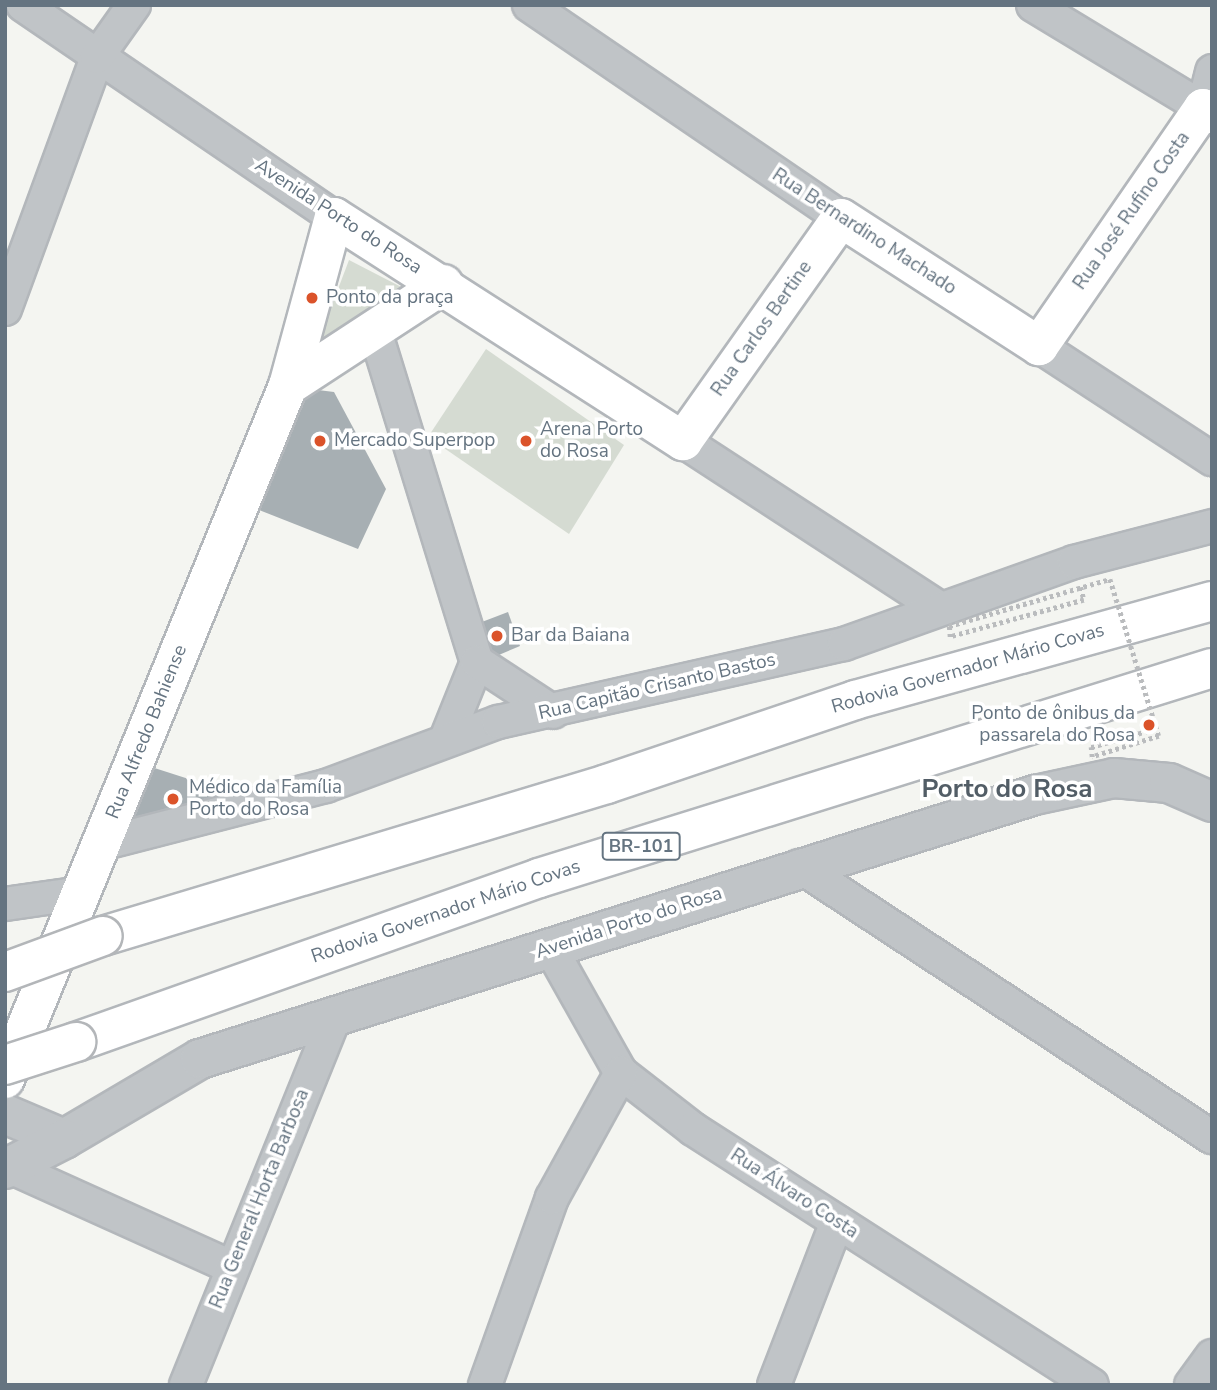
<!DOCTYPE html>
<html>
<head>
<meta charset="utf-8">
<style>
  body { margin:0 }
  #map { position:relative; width:1217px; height:1390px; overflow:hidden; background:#f4f5f1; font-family:"Nunito Sans",sans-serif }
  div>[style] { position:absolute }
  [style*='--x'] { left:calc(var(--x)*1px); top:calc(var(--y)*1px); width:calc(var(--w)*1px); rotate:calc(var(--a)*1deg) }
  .green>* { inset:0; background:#d5dbd2 }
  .building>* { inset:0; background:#a7afb3 }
  .path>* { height:4.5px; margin-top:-2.25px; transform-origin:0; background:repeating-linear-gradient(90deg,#babcbe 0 3.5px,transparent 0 7px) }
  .roads { filter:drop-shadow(2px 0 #b3b7bb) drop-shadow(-2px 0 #b3b7bb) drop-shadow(0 2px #b3b7bb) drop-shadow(0 -2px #b3b7bb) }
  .minor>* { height:32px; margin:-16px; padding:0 16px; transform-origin:16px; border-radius:16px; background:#c0c4c7 }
  .tertiary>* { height:38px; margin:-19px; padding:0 19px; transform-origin:19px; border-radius:19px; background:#c0c4c7 }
  .secondary>* { height:38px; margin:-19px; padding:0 19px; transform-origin:19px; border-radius:19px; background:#fff }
  .motorway>* { height:38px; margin:-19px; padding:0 19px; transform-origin:19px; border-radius:19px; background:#fff }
  .path-bridge>* { height:4.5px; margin-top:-2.25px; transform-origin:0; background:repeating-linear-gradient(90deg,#babcbe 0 3.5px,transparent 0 7px) }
  .bridges { filter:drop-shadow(2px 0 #b3b6b9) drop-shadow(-2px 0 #b3b6b9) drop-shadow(0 2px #b3b6b9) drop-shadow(0 -2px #b3b6b9) }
  .motorway-bridge>* { height:38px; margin:-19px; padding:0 19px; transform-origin:19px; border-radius:19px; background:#fff }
  .dots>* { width:19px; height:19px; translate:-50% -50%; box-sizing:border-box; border:4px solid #fff; border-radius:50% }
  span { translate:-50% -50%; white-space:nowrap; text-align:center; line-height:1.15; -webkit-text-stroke:7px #fff; paint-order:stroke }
  .shield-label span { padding:2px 5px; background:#fff; border:2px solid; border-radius:5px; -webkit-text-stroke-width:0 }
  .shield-label { font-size:18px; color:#657481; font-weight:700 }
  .street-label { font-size:19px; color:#657481 }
  .poi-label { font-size:19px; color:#657481 }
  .left { translate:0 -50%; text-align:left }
  .right { translate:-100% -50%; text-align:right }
  .district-label { font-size:26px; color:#525d66; font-weight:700 }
  .frame { position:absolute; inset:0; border:7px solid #657481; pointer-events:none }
</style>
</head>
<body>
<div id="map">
  <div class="green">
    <i style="clip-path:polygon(349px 260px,411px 292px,315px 350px)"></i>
    <i style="clip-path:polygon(486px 349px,624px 445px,569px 534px,428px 437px)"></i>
  </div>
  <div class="building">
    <i style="clip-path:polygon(302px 388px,334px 392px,386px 489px,358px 549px,254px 508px)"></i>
    <i style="clip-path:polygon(508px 612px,520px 646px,487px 660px,474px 625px)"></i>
    <i style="clip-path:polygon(142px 764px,223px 790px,217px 809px,112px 832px)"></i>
  </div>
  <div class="path">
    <i style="--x:1081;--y:587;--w:13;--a:77"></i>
  </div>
  <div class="roads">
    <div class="minor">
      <i style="--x:23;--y:5;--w:376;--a:34.3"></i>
      <i style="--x:529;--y:5;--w:378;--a:34.3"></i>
      <i style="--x:1033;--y:5;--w:199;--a:31.2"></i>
      <i style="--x:1203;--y:108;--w:38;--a:-76"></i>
      <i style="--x:5;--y:309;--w:268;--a:-69.9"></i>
      <i style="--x:97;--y:57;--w:64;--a:-54.6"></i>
      <i style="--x:375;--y:331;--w:346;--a:72.9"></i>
      <i style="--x:477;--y:662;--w:83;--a:111.9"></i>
      <i style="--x:1039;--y:346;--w:207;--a:33.2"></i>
      <i style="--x:683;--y:441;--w:304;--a:33.1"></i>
      <i style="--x:477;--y:662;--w:91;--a:33.3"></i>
      <i style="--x:101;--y:844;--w:232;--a:-14.5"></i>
      <i style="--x:326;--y:786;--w:184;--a:-20.4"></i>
      <i style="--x:498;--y:722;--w:355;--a:-12.7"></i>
      <i style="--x:844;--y:644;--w:244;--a:-19.6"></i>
      <i style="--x:1074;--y:562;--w:143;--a:-14.6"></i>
      <i style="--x:799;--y:866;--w:494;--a:33.3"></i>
      <i style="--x:5;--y:904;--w:77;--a:-8.2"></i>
      <i style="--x:551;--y:949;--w:142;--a:60.6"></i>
      <i style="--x:621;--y:1073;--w:91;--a:37.9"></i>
      <i style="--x:693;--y:1129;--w:474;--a:32.7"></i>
      <i style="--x:10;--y:1167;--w:243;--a:24.3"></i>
      <i style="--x:186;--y:1385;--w:400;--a:-68"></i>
      <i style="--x:485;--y:1385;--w:199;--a:-70.3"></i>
      <i style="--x:552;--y:1198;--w:143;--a:-61.1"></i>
      <i style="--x:774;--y:1385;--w:175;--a:-68.9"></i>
      <i style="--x:1191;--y:1385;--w:36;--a:-54"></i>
    </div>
    <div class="tertiary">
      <i style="--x:5;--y:1114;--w:64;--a:23"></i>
      <i style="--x:64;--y:1139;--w:158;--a:-30.5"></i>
      <i style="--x:200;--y:1059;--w:876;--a:-17.55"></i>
      <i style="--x:1035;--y:795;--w:81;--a:-12.1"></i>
      <i style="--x:1114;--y:778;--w:55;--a:5.2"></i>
      <i style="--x:1169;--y:783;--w:47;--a:23.8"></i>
      <i style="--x:5;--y:1169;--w:66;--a:-27"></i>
    </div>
    <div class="secondary">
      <i style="--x:288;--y:386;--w:186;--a:-33.2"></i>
      <i style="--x:5;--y:1079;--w:749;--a:-67.79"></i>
      <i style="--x:288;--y:386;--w:175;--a:-74.8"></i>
      <i style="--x:334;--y:217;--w:415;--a:32.7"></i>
      <i style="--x:683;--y:441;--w:273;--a:-54.7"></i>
      <i style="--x:841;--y:218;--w:236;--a:32.9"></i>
      <i style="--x:1039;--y:346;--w:289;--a:-55.4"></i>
      <i style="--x:1203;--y:108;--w:11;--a:34"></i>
    </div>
    <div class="motorway">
      <i style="--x:103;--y:936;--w:526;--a:-16.78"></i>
      <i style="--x:607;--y:784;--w:262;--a:-18.7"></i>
      <i style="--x:855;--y:700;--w:370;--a:-15.5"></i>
      <i style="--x:76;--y:1042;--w:491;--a:-19.5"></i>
      <i style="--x:539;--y:878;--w:705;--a:-17.33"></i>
    </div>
  </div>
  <div class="path-bridge">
    <i style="--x:1084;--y:600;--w:139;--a:164.6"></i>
    <i style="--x:950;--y:637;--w:11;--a:-95"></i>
    <i style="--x:949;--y:626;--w:168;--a:-16.3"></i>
    <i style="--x:1110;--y:579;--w:164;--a:72.7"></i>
    <i style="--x:1159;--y:736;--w:70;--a:162.6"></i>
    <i style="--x:1092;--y:757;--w:10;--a:-96"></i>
    <i style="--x:1091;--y:747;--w:58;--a:-15.9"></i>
  </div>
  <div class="bridges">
    <div class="motorway-bridge">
      <i style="--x:5;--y:972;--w:104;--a:-20.2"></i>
      <i style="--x:5;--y:1065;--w:75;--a:-17.9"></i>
    </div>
  </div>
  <div class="dots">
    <i style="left:312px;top:298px;background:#db532a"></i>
    <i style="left:320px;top:441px;background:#db532a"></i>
    <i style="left:526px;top:441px;background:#db532a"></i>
    <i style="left:497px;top:636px;background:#db532a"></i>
    <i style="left:1149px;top:725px;background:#db532a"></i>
    <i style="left:173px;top:799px;background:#db532a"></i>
  </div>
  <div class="shield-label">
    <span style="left:641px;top:846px">BR-101</span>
  </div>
  <div class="street-label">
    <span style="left:1132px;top:211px;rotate:-55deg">Rua José Rufino Costa</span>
    <span style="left:338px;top:217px;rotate:33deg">Avenida Porto do Rosa</span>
    <span style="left:864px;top:232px;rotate:33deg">Rua Bernardino Machado</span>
    <span style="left:762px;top:329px;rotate:-55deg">Rua Carlos Bertine</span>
    <span style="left:968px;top:669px;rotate:-16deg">Rodovia Governador Mário Covas</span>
    <span style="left:657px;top:687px;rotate:-13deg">Rua Capitão Crisanto Bastos</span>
    <span style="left:147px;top:732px;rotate:-68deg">Rua Alfredo Bahiense</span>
    <span style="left:446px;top:912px;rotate:-19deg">Rodovia Governador Mário Covas</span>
    <span style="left:629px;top:923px;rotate:-18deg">Avenida Porto do Rosa</span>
    <span style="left:794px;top:1194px;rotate:33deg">Rua Álvaro Costa</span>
    <span style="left:260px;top:1199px;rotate:-68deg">Rua General Horta Barbosa</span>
  </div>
  <div class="poi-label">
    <span class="left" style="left:326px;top:298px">Ponto da praça</span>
    <span class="left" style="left:540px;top:441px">Arena Porto<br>do Rosa</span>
    <span class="left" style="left:334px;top:441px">Mercado Superpop</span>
    <span class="left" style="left:511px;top:636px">Bar da Baiana</span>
    <span class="right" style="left:1135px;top:725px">Ponto de ônibus da<br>passarela do Rosa</span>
    <span class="left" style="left:189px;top:799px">Médico da Família<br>Porto do Rosa</span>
  </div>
  <div class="district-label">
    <span style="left:1007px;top:789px">Porto do Rosa</span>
  </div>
  <div class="frame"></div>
</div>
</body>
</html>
